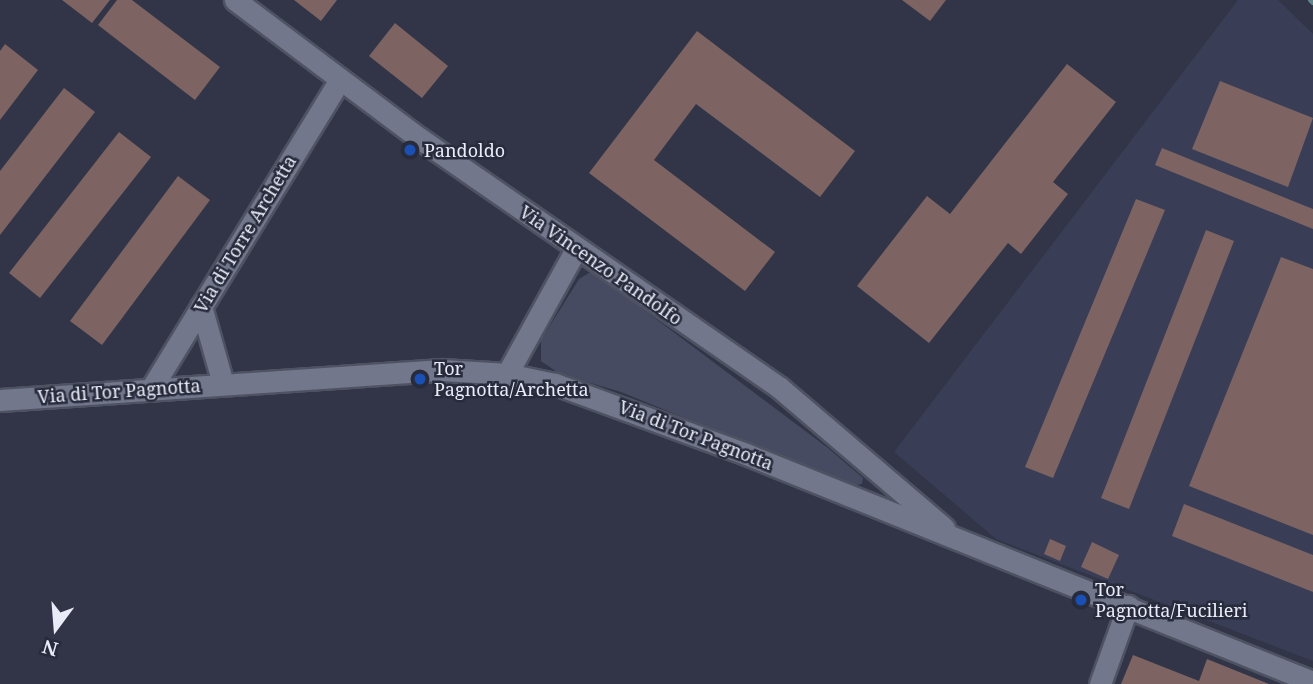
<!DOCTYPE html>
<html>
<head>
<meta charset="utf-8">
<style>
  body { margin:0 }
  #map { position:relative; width:1313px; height:684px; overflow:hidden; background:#313547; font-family:"Noto Serif",serif }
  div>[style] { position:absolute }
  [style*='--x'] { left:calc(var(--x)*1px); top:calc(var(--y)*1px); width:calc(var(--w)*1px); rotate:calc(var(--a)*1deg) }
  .built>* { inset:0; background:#393e56 }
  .green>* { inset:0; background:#474b61 }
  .stream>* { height:6px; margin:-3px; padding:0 3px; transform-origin:3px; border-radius:3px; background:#618589 }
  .building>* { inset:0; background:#7d6463 }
  .roads { filter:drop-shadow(2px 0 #4f5262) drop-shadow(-2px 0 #4f5262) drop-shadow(0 2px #4f5262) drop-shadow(0 -2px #4f5262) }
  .minor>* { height:21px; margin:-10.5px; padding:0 10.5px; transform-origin:10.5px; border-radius:10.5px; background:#72778b }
  .dots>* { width:19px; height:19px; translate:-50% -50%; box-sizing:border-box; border:4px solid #272b3c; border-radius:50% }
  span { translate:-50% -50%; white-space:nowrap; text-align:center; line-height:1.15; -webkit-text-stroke:5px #272b3c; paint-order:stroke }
  .poi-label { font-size:18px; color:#e9ecf8 }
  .left { translate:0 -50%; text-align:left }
  .street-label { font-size:18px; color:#e9ecf8 }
  .north { position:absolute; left:21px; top:593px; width:70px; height:70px; -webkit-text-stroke:5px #272b3c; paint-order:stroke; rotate:196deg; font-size:19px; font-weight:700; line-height:28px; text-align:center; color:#e9ecf8 }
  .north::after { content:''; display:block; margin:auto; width:24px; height:32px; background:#e9ecf8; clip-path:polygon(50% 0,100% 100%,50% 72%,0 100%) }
</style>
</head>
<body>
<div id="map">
  <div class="built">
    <i style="clip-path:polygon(1238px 0,1278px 0,1313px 34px,1313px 661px,996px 539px,894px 452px)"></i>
  </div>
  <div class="green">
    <i style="clip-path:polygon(592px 271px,828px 448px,863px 478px,862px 484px,852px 486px,621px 392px,560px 374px,541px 361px,541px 340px,579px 279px)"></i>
  </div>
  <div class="stream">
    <i style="--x:1311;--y:0;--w:3;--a:45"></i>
  </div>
  <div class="building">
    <i style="clip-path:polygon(62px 0,110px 0,92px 23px)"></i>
    <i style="clip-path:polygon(117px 0,132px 0,220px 67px,195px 100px,98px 25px)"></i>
    <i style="clip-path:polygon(294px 0,337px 0,321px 21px)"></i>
    <i style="clip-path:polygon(902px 0,946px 0,930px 21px)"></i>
    <i style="clip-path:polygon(395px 23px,448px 66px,422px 98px,369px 56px)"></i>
    <i style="clip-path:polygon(697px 31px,855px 151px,820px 197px,696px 104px,654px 160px,775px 252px,745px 291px,589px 173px)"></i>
    <i style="clip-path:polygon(5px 44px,38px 70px,0 120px,0 51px)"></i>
    <i style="clip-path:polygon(1067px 64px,1116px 102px,1053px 182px,1068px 194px,1021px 254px,1008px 243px,929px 343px,857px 286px,927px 196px,950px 214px)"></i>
    <i style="clip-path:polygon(1220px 81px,1313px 118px,1288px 187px,1192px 149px)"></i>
    <i style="clip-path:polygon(64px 88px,95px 112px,0 235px,0 171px)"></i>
    <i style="clip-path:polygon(119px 132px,151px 157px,40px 298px,9px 273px)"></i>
    <i style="clip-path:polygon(1162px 148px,1313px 209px,1313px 229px,1155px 165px)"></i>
    <i style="clip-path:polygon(178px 176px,210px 200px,102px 345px,70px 321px)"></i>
    <i style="clip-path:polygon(1136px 199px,1165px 210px,1053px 478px,1025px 467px)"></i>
    <i style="clip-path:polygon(1206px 230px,1234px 241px,1129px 509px,1101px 498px)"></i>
    <i style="clip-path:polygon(1281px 257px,1313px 269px,1313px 535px,1189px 486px)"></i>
    <i style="clip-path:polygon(1184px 504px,1313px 555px,1313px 592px,1172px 536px)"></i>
    <i style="clip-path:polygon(1050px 539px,1066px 546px,1060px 561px,1044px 554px)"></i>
    <i style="clip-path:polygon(1092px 542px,1119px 555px,1108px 579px,1081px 567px)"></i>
    <i style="clip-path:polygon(1133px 655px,1199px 681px,1207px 659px,1269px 684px,1121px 684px)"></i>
  </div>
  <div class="roads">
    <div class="minor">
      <i style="--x:235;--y:0;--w:230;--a:36.9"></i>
      <i style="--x:419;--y:138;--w:439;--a:34.7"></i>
      <i style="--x:780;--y:388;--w:216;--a:40.5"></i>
      <i style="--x:201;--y:306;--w:81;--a:74.2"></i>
      <i style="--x:507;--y:374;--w:143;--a:-61.1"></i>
      <i style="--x:151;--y:389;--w:363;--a:-58.6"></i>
      <i style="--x:0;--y:400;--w:443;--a:-3.9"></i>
      <i style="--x:442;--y:370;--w:65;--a:3.5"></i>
      <i style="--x:507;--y:374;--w:49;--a:11.8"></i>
      <i style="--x:555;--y:384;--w:203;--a:20.1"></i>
      <i style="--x:746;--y:454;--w:611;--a:21.91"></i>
      <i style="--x:1100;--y:684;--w:83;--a:-70.3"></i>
    </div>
  </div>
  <div class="dots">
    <i style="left:410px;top:150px;background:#1a4fb4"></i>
    <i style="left:420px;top:379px;background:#1a4fb4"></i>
    <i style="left:1081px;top:600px;background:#1a4fb4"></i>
  </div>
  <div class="poi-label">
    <span class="left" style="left:424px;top:150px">Pandoldo</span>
    <span class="left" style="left:434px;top:379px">Tor<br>Pagnotta/Archetta</span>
    <span class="left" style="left:1095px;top:600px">Tor<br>Pagnotta/Fucilieri</span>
  </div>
  <div class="street-label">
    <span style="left:245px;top:234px;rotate:-59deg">Via di Torre Archetta</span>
    <span style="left:601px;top:265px;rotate:35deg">Via Vincenzo Pandolfo</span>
    <span style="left:119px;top:391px;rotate:-4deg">Via di Tor Pagnotta</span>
    <span style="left:696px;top:435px;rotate:21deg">Via di Tor Pagnotta</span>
  </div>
  <div class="north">N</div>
</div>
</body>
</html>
